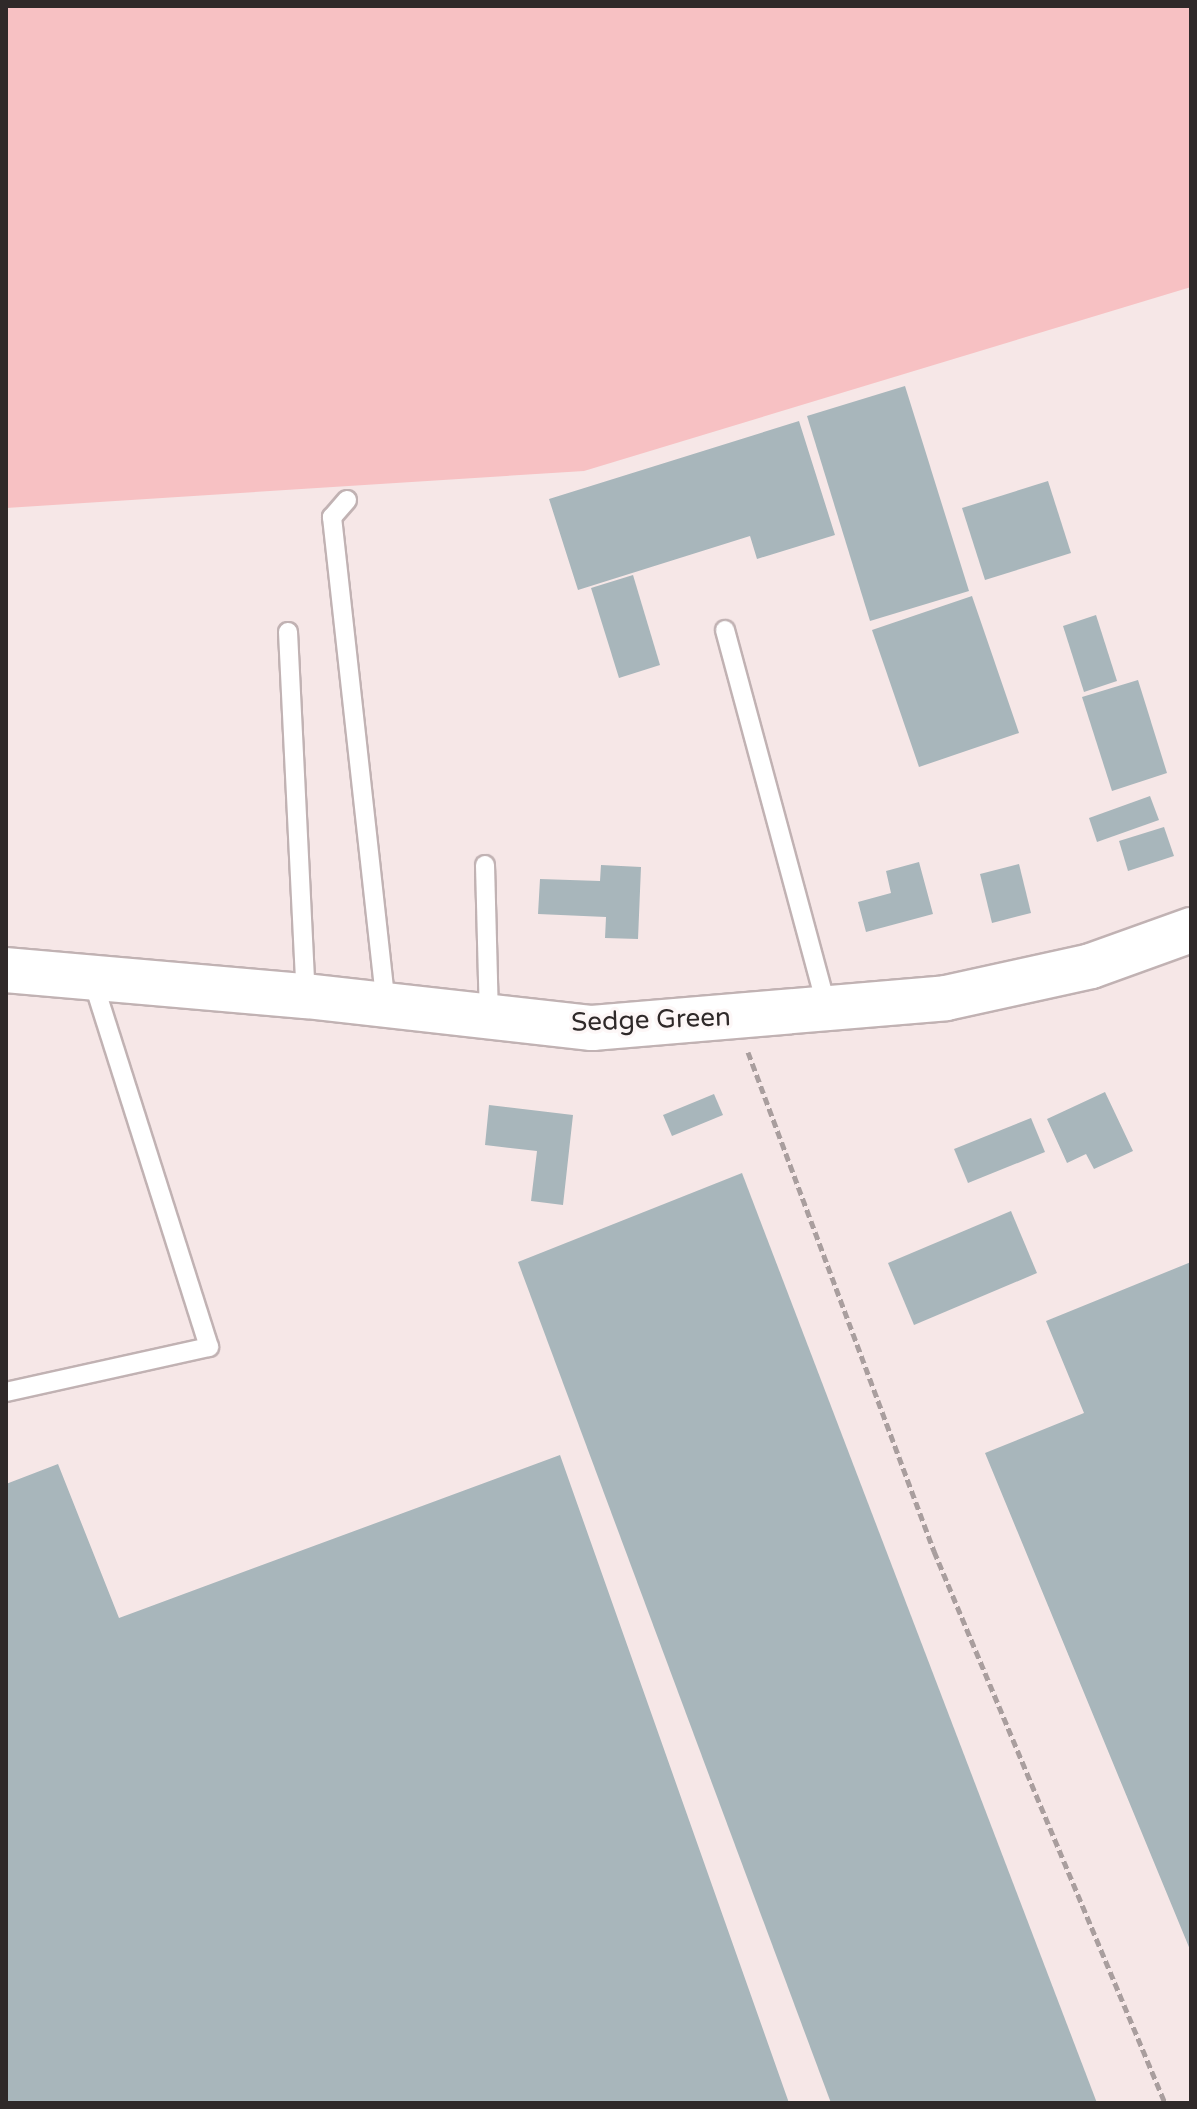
<!DOCTYPE html>
<html>
<head>
<meta charset="utf-8">
<style>
  body { margin:0 }
  #map { position:relative; width:1197px; height:2109px; overflow:hidden; background:#f6e7e7; font-family:"Varela Round",sans-serif }
  div>[style] { position:absolute }
  [style*='--x'] { left:calc(var(--x)*1px); top:calc(var(--y)*1px); width:calc(var(--w)*1px); rotate:calc(var(--a)*1deg) }
  .green>* { inset:0; background:#f7c1c3 }
  .building>* { inset:0; background:#a8b6bb }
  .path>* { height:5px; margin-top:-2.5px; transform-origin:0; background:repeating-linear-gradient(90deg,#a99e9e 0 8px,transparent 0 12px) }
  .roads { filter:drop-shadow(2px 0 #c1b2b3) drop-shadow(-2px 0 #c1b2b3) drop-shadow(0 2px #c1b2b3) drop-shadow(0 -2px #c1b2b3) }
  .lane>* { height:18px; margin:-9px; padding:0 9px; transform-origin:9px; border-radius:9px; background:#fff }
  .secondary>* { height:44px; margin:-22px; padding:0 22px; transform-origin:22px; border-radius:22px; background:#fff }
  span { translate:-50% -50%; white-space:nowrap; text-align:center; line-height:1.15; -webkit-text-stroke:7px #fdf7f7; paint-order:stroke }
  .street-label { font-size:26px; color:#2f2929 }
  .frame { position:absolute; inset:0; border:8px solid #2f2929; pointer-events:none }
</style>
</head>
<body>
<div id="map">
  <div class="green">
    <i style="clip-path:polygon(6px 6px,1191px 6px,1191px 287px,584px 471px,6px 508px)"></i>
  </div>
  <div class="building">
    <i style="clip-path:polygon(905px 386px,969px 591px,870px 621px,807px 416px)"></i>
    <i style="clip-path:polygon(799px 421px,835px 535px,757px 559px,750px 536px,578px 590px,549px 499px)"></i>
    <i style="clip-path:polygon(1048px 481px,1071px 553px,985px 580px,962px 508px)"></i>
    <i style="clip-path:polygon(633px 575px,660px 665px,619px 678px,591px 588px)"></i>
    <i style="clip-path:polygon(972px 596px,1019px 733px,919px 767px,872px 630px)"></i>
    <i style="clip-path:polygon(1096px 615px,1117px 681px,1084px 692px,1063px 626px)"></i>
    <i style="clip-path:polygon(1138px 680px,1167px 773px,1112px 791px,1082px 697px)"></i>
    <i style="clip-path:polygon(1150px 796px,1159px 820px,1097px 842px,1089px 818px)"></i>
    <i style="clip-path:polygon(1164px 827px,1174px 856px,1128px 871px,1119px 841px)"></i>
    <i style="clip-path:polygon(919px 862px,933px 914px,866px 932px,858px 902px,891px 893px,886px 871px)"></i>
    <i style="clip-path:polygon(1019px 864px,1031px 913px,992px 923px,980px 874px)"></i>
    <i style="clip-path:polygon(601px 865px,641px 867px,638px 939px,605px 938px,606px 917px,538px 914px,540px 879px,600px 881px)"></i>
    <i style="clip-path:polygon(1105px 1092px,1133px 1151px,1094px 1169px,1086px 1154px,1067px 1163px,1047px 1119px)"></i>
    <i style="clip-path:polygon(714px 1094px,723px 1115px,672px 1136px,663px 1115px)"></i>
    <i style="clip-path:polygon(489px 1105px,573px 1115px,563px 1205px,531px 1201px,537px 1151px,485px 1145px)"></i>
    <i style="clip-path:polygon(1031px 1118px,1045px 1152px,968px 1183px,954px 1149px)"></i>
    <i style="clip-path:polygon(742px 1173px,1097px 2103px,831px 2103px,518px 1262px)"></i>
    <i style="clip-path:polygon(1011px 1211px,1037px 1273px,914px 1325px,888px 1263px)"></i>
    <i style="clip-path:polygon(1191px 1262px,1191px 1952px,985px 1453px,1084px 1413px,1046px 1321px)"></i>
    <i style="clip-path:polygon(560px 1455px,789px 2103px,6px 2103px,6px 1484px,58px 1464px,119px 1618px)"></i>
  </div>
  <div class="path">
    <i style="--x:748;--y:1052;--w:533;--a:69.56"></i>
    <i style="--x:934;--y:1551;--w:598;--a:67.29"></i>
  </div>
  <div class="roads">
    <div class="lane">
      <i style="--x:347;--y:500;--w:23;--a:131"></i>
      <i style="--x:332;--y:517;--w:491;--a:83.7"></i>
      <i style="--x:725;--y:630;--w:392;--a:74.9"></i>
      <i style="--x:288;--y:632;--w:364;--a:87.2"></i>
      <i style="--x:485;--y:865;--w:152;--a:88.5"></i>
      <i style="--x:6;--y:1392;--w:208;--a:-12.5"></i>
      <i style="--x:209;--y:1347;--w:386;--a:-107.6"></i>
    </div>
    <div class="secondary">
      <i style="--x:6;--y:970;--w:301;--a:5"></i>
      <i style="--x:306;--y:996;--w:288;--a:6.4"></i>
      <i style="--x:592;--y:1028;--w:355;--a:-4.8"></i>
      <i style="--x:946;--y:998;--w:148;--a:-12.4"></i>
      <i style="--x:1091;--y:966;--w:106;--a:-19.8"></i>
    </div>
  </div>
  <div class="street-label">
    <span style="left:651px;top:1020px;rotate:-2deg">Sedge Green</span>
  </div>
  <div class="frame"></div>
</div>
</body>
</html>
